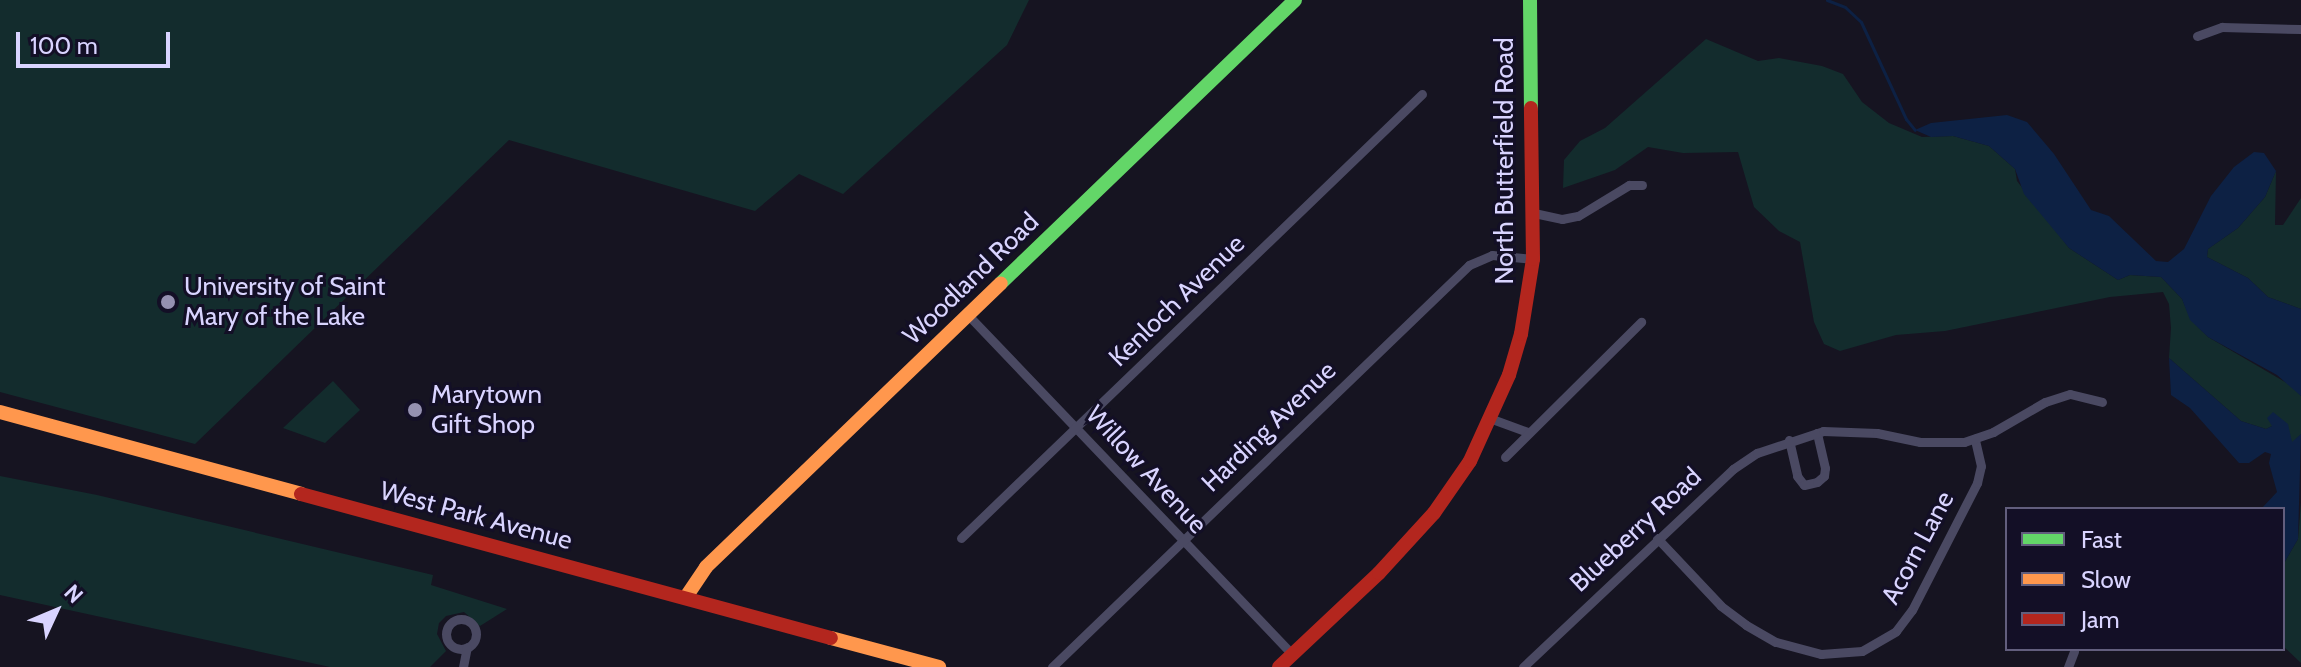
<!DOCTYPE html>
<html>
<head>
<meta charset="utf-8">
<style>
  body { margin:0 }
  #map { position:relative; width:2301px; height:667px; overflow:hidden; background:#161421; font-family:Cabin,sans-serif }
  div>[style] { position:absolute }
  [style*='--x'] { left:calc(var(--x)*1px); top:calc(var(--y)*1px); width:calc(var(--w)*1px); rotate:calc(var(--a)*1deg) }
  .green>* { inset:0; background:#132c2d }
  .water>* { inset:0; background:#0d2144 }
  .stream>* { height:3px; margin:-1.5px; padding:0 1.5px; transform-origin:1.5px; border-radius:1.5px; background:#0d2144 }
  .street>* { height:9px; margin:-4.5px; padding:0 4.5px; transform-origin:4.5px; border-radius:4.5px; background:#4a4962 }
  .street>.ring { margin:-4.5px; padding:0; box-sizing:content-box; background:none; border:9px solid #4a4962; border-radius:50% }
  .fast>* { height:14px; margin:-7px; padding:0 7px; transform-origin:7px; border-radius:7px; background:#63d668 }
  .slow>* { height:14px; margin:-7px; padding:0 7px; transform-origin:7px; border-radius:7px; background:#ff974d }
  .jam>* { height:14px; margin:-7px; padding:0 7px; transform-origin:7px; border-radius:7px; background:#b3261e }
  .dots>* { width:22px; height:22px; translate:-50% -50%; box-sizing:border-box; border:4px solid #130f26; border-radius:50% }
  span { translate:-50% -50%; white-space:nowrap; text-align:center; line-height:1.15; -webkit-text-stroke:6px #130f26; paint-order:stroke }
  .street-label { font-size:26px; color:#d9d4ff }
  .poi-label { font-size:26px; color:#d9d4ff }
  .left { translate:0 -50%; text-align:left }
  .legend { position:absolute; left:2005px; top:507px; width:280px; height:144px; box-sizing:border-box; background:#130f26; border:2px solid #625e7d; margin:0; padding:10px 14px; list-style:none; font-size:24px; color:#d9d4ff }
  .legend li { display:flex; align-items:center; gap:16px; height:40px }
  .legend b { width:40px; border:2px solid #625e7d }
  .north { position:absolute; left:16px; top:571px; width:80px; height:80px; -webkit-text-stroke:6px #130f26; paint-order:stroke; rotate:46deg; font-size:22px; font-weight:700; line-height:32px; text-align:center; color:#d9d4ff }
  .north::after { content:''; display:block; margin:auto; width:28px; height:36px; background:#d9d4ff; clip-path:polygon(50% 0,100% 100%,50% 72%,0 100%) }
  .scale { position:absolute; left:16px; top:32px; width:154px; height:36px; box-sizing:border-box; border:4px solid #d9d4ff; border-top:0; padding-left:10px; font-size:24px; line-height:28px; white-space:nowrap; color:#d9d4ff; -webkit-text-stroke:6px #130f26; paint-order:stroke }
</style>
</head>
<body>
<div id="map">
  <div class="green">
    <i style="clip-path:polygon(0 0,1029px 0,1007px 45px,843px 194px,799px 174px,755px 211px,509px 140px,195px 444px,0 392px)"></i>
    <i style="clip-path:polygon(1706px 39px,1758px 61px,1779px 58px,1822px 66px,1843px 74px,1862px 102px,1889px 123px,1922px 137px,1953px 136px,1989px 146px,2015px 169px,2017px 181px,2069px 248px,2118px 280px,2130px 275px,2161px 277px,2182px 299px,2191px 320px,2208px 337px,2292px 386px,2301px 396px,2301px 434px,2292px 443px,2272px 426px,2266px 429px,2241px 421px,2169px 358px,2171px 328px,2169px 304px,2163px 292px,2110px 297px,1945px 331px,1896px 335px,1840px 351px,1824px 344px,1814px 322px,1800px 242px,1779px 231px,1754px 207px,1738px 152px,1683px 153px,1648px 147px,1615px 170px,1563px 188px,1564px 160px,1580px 141px,1605px 128px)"></i>
    <i style="clip-path:polygon(2276px 171px,2275px 225px,2283px 225px,2301px 198px,2301px 309px,2268px 297px,2248px 278px,2207px 257px,2208px 249px,2238px 228px,2265px 197px)"></i>
    <i style="clip-path:polygon(333px 381px,360px 410px,325px 443px,283px 428px)"></i>
    <i style="clip-path:polygon(0 476px,97px 495px,433px 575px,431px 585px,507px 609px,480px 626px,464px 612px,446px 616px,439px 623px,437px 634px,446px 651px,430px 667px,330px 667px,0 595px)"></i>
    <i style="clip-path:polygon(2301px 502px,2301px 663px,2283px 646px,2283px 565px,2298px 539px)"></i>
  </div>
  <div class="water">
    <i style="clip-path:polygon(2007px 115px,2027px 122px,2054px 154px,2091px 210px,2109px 216px,2156px 261px,2168px 262px,2184px 249px,2211px 196px,2234px 167px,2254px 152px,2264px 153px,2276px 171px,2265px 197px,2238px 228px,2208px 249px,2207px 257px,2248px 278px,2268px 297px,2301px 309px,2301px 396px,2277px 375px,2208px 337px,2190px 320px,2182px 299px,2161px 277px,2130px 275px,2118px 280px,2069px 248px,2024px 194px,2015px 169px,1989px 146px,1953px 136px,1931px 137px,1915px 130px,1931px 123px)"></i>
    <i style="clip-path:polygon(2169px 358px,2241px 421px,2266px 429px,2272px 426px,2267px 418px,2273px 412px,2288px 424px,2292px 442px,2301px 434px,2298px 539px,2283px 565px,2283px 509px,2261px 509px,2277px 492px,2269px 463px,2271px 454px,2265px 452px,2249px 463px,2239px 463px,2190px 408px,2171px 395px)"></i>
  </div>
  <div class="stream">
    <i style="--x:1827;--y:0;--w:19;--a:21"></i>
    <i style="--x:1845;--y:7;--w:22;--a:43"></i>
    <i style="--x:1861;--y:22;--w:107;--a:65.1"></i>
    <i style="--x:1906;--y:119;--w:14;--a:51"></i>
  </div>
  <div class="street">
    <i style="--x:2197;--y:36;--w:27;--a:-20"></i>
    <i style="--x:2222;--y:27;--w:79;--a:1.5"></i>
    <i style="--x:1534;--y:213;--w:29;--a:12"></i>
    <i style="--x:1562;--y:219;--w:16;--a:-11"></i>
    <i style="--x:1578;--y:216;--w:60;--a:-31.3"></i>
    <i style="--x:1629;--y:185;--w:13;--a:0"></i>
    <i style="--x:968;--y:315;--w:469;--a:46.3"></i>
    <i style="--x:1492;--y:419;--w:38;--a:20"></i>
    <i style="--x:1789;--y:440;--w:37;--a:77"></i>
    <i style="--x:1797;--y:476;--w:11;--a:52"></i>
    <i style="--x:1804;--y:485;--w:13;--a:-13"></i>
    <i style="--x:1817;--y:482;--w:9;--a:-41"></i>
    <i style="--x:1824;--y:476;--w:8;--a:-83"></i>
    <i style="--x:1825;--y:468;--w:36;--a:-103"></i>
    <i style="--x:1505;--y:457;--w:192;--a:-44.8"></i>
    <i style="--x:961;--y:538;--w:640;--a:-43.92"></i>
    <i style="--x:1657;--y:538;--w:93;--a:46.7"></i>
    <i style="--x:1721;--y:606;--w:31;--a:37"></i>
    <i style="--x:1746;--y:625;--w:34;--a:30"></i>
    <i style="--x:1776;--y:642;--w:47;--a:14.9"></i>
    <i style="--x:1821;--y:654;--w:41;--a:-4.2"></i>
    <i style="--x:1862;--y:651;--w:39;--a:-30"></i>
    <i style="--x:1896;--y:631;--w:26;--a:-53"></i>
    <i style="--x:1912;--y:610;--w:143;--a:-62.9"></i>
    <i style="--x:1977;--y:483;--w:17;--a:-77"></i>
    <i style="--x:1981;--y:466;--w:28;--a:-103"></i>
    <i class="ring" style="left:446px;top:619px;width:21px;height:21px"></i>
    <i style="--x:463;--y:667;--w:20;--a:-79"></i>
    <i style="--x:1052;--y:667;--w:579;--a:-43.95"></i>
    <i style="--x:1469;--y:265;--w:25;--a:-23"></i>
    <i style="--x:1492;--y:255;--w:41;--a:5.6"></i>
    <i style="--x:1523;--y:667;--w:289;--a:-43.3"></i>
    <i style="--x:1733;--y:469;--w:29;--a:-34"></i>
    <i style="--x:1757;--y:453;--w:70;--a:-18.4"></i>
    <i style="--x:1823;--y:431;--w:54;--a:2.1"></i>
    <i style="--x:1877;--y:433;--w:44;--a:11.8"></i>
    <i style="--x:1920;--y:442;--w:44;--a:0"></i>
    <i style="--x:1964;--y:442;--w:31;--a:-19"></i>
    <i style="--x:1993;--y:432;--w:60;--a:-30"></i>
    <i style="--x:2045;--y:402;--w:26;--a:-18"></i>
    <i style="--x:2070;--y:394;--w:33;--a:14"></i>
    <i style="--x:2068;--y:667;--w:17;--a:-69"></i>
  </div>
  <div class="fast">
    <i style="--x:1530;--y:0;--w:108;--a:89.5"></i>
    <i style="--x:1001;--y:283;--w:408;--a:-43.9"></i>
  </div>
  <div class="slow">
    <i style="--x:0;--y:412;--w:312;--a:15.2"></i>
    <i style="--x:686;--y:597;--w:36;--a:-56"></i>
    <i style="--x:706;--y:567;--w:409;--a:-43.9"></i>
    <i style="--x:831;--y:638;--w:112;--a:15"></i>
  </div>
  <div class="jam">
    <i style="--x:301;--y:494;--w:549;--a:15.2"></i>
    <i style="--x:1279;--y:667;--w:137;--a:-43.2"></i>
    <i style="--x:1379;--y:573;--w:81;--a:-47.5"></i>
    <i style="--x:1434;--y:513;--w:63;--a:-55.3"></i>
    <i style="--x:1470;--y:461;--w:94;--a:-65.6"></i>
    <i style="--x:1509;--y:375;--w:43;--a:-73.7"></i>
    <i style="--x:1521;--y:334;--w:76;--a:-80.9"></i>
    <i style="--x:1533;--y:259;--w:151;--a:-90.8"></i>
  </div>
  <div class="dots">
    <i style="left:168px;top:302px;background:#9591b1"></i>
    <i style="left:415px;top:410px;background:#9591b1"></i>
  </div>
  <div class="street-label">
    <span style="left:1505px;top:161px;rotate:-90deg">North Butterfield Road</span>
    <span style="left:971px;top:279px;rotate:-44deg">Woodland Road</span>
    <span style="left:1177px;top:301px;rotate:-44deg">Kenloch Avenue</span>
    <span style="left:1269px;top:427px;rotate:-44deg">Harding Avenue</span>
    <span style="left:1146px;top:470px;rotate:47deg">Willow Avenue</span>
    <span style="left:476px;top:516px;rotate:15deg">West Park Avenue</span>
    <span style="left:1636px;top:530px;rotate:-43deg">Blueberry Road</span>
    <span style="left:1918px;top:548px;rotate:-62deg">Acorn Lane</span>
  </div>
  <div class="poi-label">
    <span class="left" style="left:184px;top:302px">University of Saint<br>Mary of the Lake</span>
    <span class="left" style="left:431px;top:410px">Marytown<br>Gift Shop</span>
  </div>
  <ul class="legend">
  <li><b style="height:10px;background:#63d668"></b>Fast</li>
  <li><b style="height:10px;background:#ff974d"></b>Slow</li>
  <li><b style="height:10px;background:#b3261e"></b>Jam</li>
  </ul>
  <div class="north">N</div>
  <div class="scale">100 m</div>
</div>
</body>
</html>
